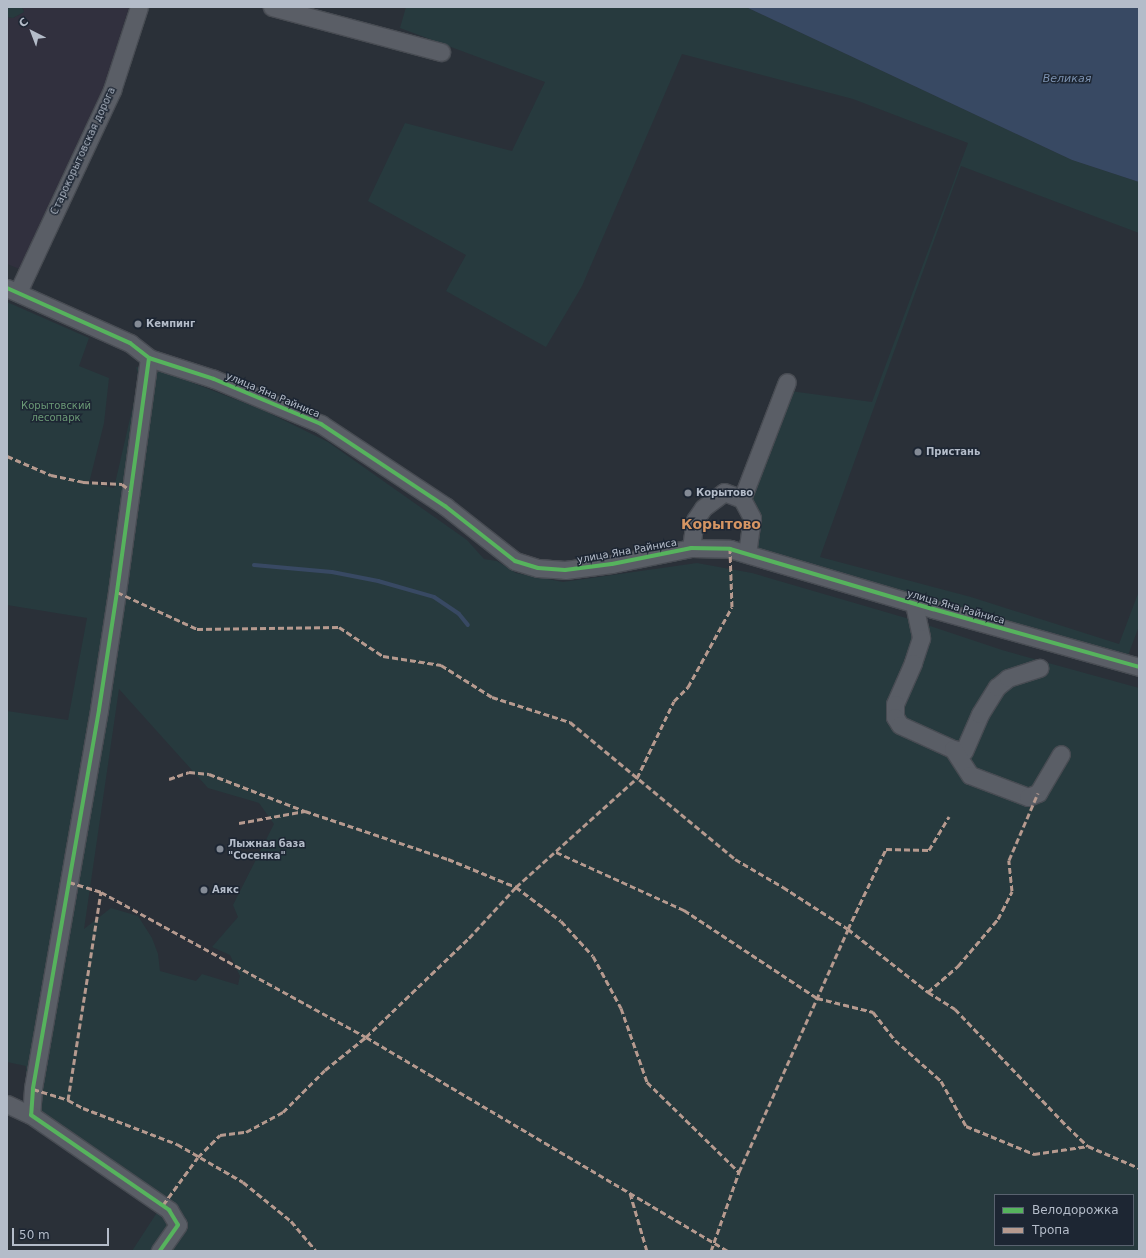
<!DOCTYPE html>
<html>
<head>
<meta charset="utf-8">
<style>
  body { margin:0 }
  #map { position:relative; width:1146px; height:1258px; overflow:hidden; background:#2a3038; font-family:"DejaVu Sans",sans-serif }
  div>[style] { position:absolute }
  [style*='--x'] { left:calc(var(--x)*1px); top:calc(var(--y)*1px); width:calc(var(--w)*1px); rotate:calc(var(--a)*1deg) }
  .medical>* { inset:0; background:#31303e }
  .green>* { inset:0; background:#273a3e }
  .water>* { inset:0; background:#384963 }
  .stream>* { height:4px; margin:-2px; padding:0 2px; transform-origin:2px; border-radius:2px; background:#384963 }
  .roads { filter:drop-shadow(1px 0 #484c53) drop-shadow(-1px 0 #484c53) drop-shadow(0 1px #484c53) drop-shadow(0 -1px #484c53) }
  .minor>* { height:17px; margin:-8.5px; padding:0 8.5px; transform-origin:8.5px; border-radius:8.5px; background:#5a5e66 }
  .quiet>* { height:3px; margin-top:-1.5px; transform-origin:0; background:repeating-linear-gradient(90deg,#b69a8f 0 6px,transparent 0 9px) }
  .cycleway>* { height:4px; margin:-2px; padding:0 2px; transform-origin:2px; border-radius:2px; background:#56b35d }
  .dots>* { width:11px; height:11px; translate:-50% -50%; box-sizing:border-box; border:2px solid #1d2633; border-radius:50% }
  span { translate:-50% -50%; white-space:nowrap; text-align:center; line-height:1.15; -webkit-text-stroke:3px #1d2633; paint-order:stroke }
  .street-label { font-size:10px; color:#b4bcc9 }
  .poi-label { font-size:10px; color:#b4bcc9; font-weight:700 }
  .left { translate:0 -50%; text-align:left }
  .park-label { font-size:10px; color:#6b9a76 }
  .water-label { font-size:11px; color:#7c92b1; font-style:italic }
  .district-label { font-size:14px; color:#d59563; font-weight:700 }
  .frame { position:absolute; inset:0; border:8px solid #b4bcc9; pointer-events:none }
  .legend { position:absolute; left:994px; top:1194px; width:140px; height:52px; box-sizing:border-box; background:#1d2633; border:1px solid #59626f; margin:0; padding:5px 7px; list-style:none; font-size:12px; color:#b4bcc9 }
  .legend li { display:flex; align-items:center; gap:8px; height:20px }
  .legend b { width:20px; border:1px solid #59626f }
  .north { position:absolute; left:12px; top:12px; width:40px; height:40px; -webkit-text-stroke:3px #1d2633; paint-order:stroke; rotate:318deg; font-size:11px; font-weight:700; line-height:16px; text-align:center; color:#b4bcc9 }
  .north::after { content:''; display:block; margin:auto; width:14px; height:18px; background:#b4bcc9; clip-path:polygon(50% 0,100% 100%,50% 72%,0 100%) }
  .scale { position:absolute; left:12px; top:1228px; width:97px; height:18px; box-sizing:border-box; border:2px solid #b4bcc9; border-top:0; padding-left:5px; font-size:12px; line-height:14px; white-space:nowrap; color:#b4bcc9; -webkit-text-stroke:3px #1d2633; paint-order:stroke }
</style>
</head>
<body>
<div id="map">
  <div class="medical">
    <i style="clip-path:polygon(22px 7px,129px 7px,102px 95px,22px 270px,7px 264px,7px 17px,13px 18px,24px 12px)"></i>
  </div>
  <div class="green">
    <i style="clip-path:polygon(7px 7px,22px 7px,24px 12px,13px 18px,7px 17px)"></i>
    <i style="clip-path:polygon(406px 7px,746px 7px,1072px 160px,1139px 182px,1139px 233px,961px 166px,820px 557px,971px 597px,1119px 644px,1139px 591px,1139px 626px,1127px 658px,756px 551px,751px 497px,790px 391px,872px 402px,968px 143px,853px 99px,682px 54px,582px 286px,546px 347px,446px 291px,466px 255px,368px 201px,405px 123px,512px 151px,545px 82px,400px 28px)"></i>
    <i style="clip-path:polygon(evenodd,7px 302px,89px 338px,79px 366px,109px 378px,104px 423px,89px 483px,114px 488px,137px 388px,138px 374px,136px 367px,170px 374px,263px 410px,328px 442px,467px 540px,484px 559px,497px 561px,516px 573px,563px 582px,697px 563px,752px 573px,906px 618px,1002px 650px,1139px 688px,1139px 1251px,132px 1251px,158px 1211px,27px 1122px,26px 1066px,7px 1062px,7px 711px,68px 720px,87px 618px,7px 605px,7px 302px,119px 689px,208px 788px,259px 803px,274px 824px,233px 905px,238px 917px,212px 947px,230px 955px,240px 976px,238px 985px,202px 974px,196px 981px,160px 971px,158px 954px,152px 938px,138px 916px,111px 908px,84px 929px,119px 689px,7px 302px,995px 1195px,1133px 1195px,1133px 1245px,995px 1245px,995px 1195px)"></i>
  </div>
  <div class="water">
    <i style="clip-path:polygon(746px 7px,1139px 7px,1139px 182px,1072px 160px)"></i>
  </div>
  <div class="stream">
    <i style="--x:254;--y:565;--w:78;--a:5.1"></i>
    <i style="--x:332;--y:572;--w:47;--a:11.1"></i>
    <i style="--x:378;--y:581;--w:58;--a:15.9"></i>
    <i style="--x:434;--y:597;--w:30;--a:34"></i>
    <i style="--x:459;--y:614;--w:14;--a:51"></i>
  </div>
  <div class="roads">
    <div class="minor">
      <i style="--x:272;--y:7;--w:175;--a:14.9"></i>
      <i style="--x:7;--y:288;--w:135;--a:24.1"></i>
      <i style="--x:130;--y:343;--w:24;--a:38"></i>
      <i style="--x:149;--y:358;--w:68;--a:17.9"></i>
      <i style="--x:214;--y:379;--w:116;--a:22.8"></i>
      <i style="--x:321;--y:424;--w:149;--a:33.5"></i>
      <i style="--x:445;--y:506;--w:89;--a:38.2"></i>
      <i style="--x:515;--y:561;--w:24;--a:17"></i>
      <i style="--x:538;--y:568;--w:27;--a:4"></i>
      <i style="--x:565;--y:570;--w:47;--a:-7.3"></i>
      <i style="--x:612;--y:564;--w:81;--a:-11.4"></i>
      <i style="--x:691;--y:548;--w:39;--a:1"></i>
      <i style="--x:730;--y:549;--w:212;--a:16.5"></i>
      <i style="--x:933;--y:609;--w:214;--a:15.7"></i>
      <i style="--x:18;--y:292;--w:223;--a:-65"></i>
      <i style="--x:112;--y:90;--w:87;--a:-72"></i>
      <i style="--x:149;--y:358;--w:236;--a:97.8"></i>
      <i style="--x:117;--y:592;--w:119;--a:98.7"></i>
      <i style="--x:99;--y:710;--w:385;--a:99.9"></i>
      <i style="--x:33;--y:1089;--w:26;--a:94"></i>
      <i style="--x:31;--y:1115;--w:168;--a:34.5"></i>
      <i style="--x:169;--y:1210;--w:17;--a:59"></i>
      <i style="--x:178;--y:1225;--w:32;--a:125"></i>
      <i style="--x:742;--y:499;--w:125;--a:-69"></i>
      <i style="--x:691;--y:548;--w:28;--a:-82"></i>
      <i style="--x:695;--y:520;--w:14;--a:-56"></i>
      <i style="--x:703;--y:508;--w:26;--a:-37"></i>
      <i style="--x:724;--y:492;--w:19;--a:21"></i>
      <i style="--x:742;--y:499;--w:21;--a:62"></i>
      <i style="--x:752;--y:518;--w:36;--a:98"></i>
      <i style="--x:914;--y:604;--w:35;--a:78"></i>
      <i style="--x:921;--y:638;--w:26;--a:108"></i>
      <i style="--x:913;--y:663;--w:45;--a:113.7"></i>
      <i style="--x:895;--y:704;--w:13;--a:90"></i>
      <i style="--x:895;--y:717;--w:9;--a:58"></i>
      <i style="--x:900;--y:725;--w:58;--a:24.4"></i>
      <i style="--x:953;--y:749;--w:11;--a:10"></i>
      <i style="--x:964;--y:751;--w:40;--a:-66.6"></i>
      <i style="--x:980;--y:714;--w:32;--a:-58"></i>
      <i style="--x:997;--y:687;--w:14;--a:-39"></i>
      <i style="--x:1008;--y:678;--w:33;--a:-18"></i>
      <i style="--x:953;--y:749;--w:31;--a:57"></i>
      <i style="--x:970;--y:775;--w:62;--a:20.8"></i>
      <i style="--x:1028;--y:797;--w:11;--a:-22"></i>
      <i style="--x:1038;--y:793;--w:45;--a:-59.5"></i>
      <i style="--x:7;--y:1104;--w:26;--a:25"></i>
    </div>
  </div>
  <div class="quiet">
    <i style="--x:7;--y:456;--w:48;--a:23.4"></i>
    <i style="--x:51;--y:475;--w:33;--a:12"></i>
    <i style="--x:83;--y:482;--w:39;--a:3"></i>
    <i style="--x:122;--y:484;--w:11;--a:38"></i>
    <i style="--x:117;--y:592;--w:88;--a:24.8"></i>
    <i style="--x:197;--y:629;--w:142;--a:-0.8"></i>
    <i style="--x:339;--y:627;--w:53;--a:33.4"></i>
    <i style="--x:383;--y:656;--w:59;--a:8.8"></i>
    <i style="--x:441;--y:665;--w:60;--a:32.1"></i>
    <i style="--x:492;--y:697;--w:82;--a:17.8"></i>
    <i style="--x:570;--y:722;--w:214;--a:39.7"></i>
    <i style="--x:735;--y:859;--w:56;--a:30.3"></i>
    <i style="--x:783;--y:887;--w:77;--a:32.9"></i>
    <i style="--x:848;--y:929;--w:102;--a:38.2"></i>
    <i style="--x:928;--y:992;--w:32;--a:32"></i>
    <i style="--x:955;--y:1009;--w:162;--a:46.3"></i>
    <i style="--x:1067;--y:1126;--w:29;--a:44"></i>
    <i style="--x:169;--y:779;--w:21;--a:-19"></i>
    <i style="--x:189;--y:772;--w:20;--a:6"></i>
    <i style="--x:209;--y:774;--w:103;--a:21.1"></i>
    <i style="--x:305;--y:811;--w:151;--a:18.6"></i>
    <i style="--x:448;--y:859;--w:74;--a:22.4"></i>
    <i style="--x:516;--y:887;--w:56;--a:37.1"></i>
    <i style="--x:561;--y:921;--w:47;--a:47.6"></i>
    <i style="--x:593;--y:956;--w:59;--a:61.7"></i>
    <i style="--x:621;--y:1008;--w:78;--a:70.6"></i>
    <i style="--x:647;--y:1082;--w:129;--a:44.4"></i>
    <i style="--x:239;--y:823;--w:67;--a:-10.3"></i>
    <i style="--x:556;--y:852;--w:141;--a:24.4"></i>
    <i style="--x:684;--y:910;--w:159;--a:33.5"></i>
    <i style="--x:817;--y:998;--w:58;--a:14"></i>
    <i style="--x:873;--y:1012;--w:36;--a:52"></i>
    <i style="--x:895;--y:1040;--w:62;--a:41.7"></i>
    <i style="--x:941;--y:1081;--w:51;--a:60.9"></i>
    <i style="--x:966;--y:1126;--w:74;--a:22.4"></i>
    <i style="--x:1034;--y:1154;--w:55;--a:-8.4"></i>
    <i style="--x:1088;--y:1146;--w:56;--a:23.3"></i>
    <i style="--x:69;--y:882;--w:34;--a:17"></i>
    <i style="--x:101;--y:892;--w:302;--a:28.7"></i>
    <i style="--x:366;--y:1037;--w:421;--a:30.6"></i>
    <i style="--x:928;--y:992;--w:40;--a:-41"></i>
    <i style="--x:958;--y:966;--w:62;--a:-49.6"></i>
    <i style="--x:998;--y:919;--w:31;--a:-63"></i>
    <i style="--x:1012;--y:891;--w:31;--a:-96"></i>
    <i style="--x:1009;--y:860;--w:73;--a:-66.6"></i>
    <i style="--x:33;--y:1089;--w:37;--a:17"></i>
    <i style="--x:68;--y:1100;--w:17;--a:28"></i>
    <i style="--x:83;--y:1108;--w:101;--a:21"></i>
    <i style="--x:177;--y:1144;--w:76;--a:29.9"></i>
    <i style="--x:243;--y:1182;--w:62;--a:39.1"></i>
    <i style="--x:291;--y:1221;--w:39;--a:50"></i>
    <i style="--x:68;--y:1100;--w:211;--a:-81"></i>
    <i style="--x:630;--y:1193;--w:60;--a:73.7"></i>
    <i style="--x:163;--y:1205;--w:59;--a:-53.9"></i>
    <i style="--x:198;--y:1157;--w:31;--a:-45"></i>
    <i style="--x:220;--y:1135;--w:26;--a:-7"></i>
    <i style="--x:246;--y:1132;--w:42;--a:-28.4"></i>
    <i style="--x:283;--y:1112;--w:59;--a:-45"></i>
    <i style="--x:325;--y:1070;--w:53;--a:-38.8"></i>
    <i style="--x:366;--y:1037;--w:143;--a:-43.9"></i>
    <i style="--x:469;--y:938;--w:69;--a:-47.3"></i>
    <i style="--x:516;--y:887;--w:163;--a:-42"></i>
    <i style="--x:637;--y:778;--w:85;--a:-64.3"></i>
    <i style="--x:674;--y:701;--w:20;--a:-45"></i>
    <i style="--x:688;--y:687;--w:91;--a:-61.2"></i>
    <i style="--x:732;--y:607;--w:58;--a:-92"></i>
    <i style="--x:711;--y:1251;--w:84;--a:-70.5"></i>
    <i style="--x:739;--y:1172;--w:266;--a:-65.8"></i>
    <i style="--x:848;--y:929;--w:89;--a:-64.6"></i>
    <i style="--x:886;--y:849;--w:43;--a:1.3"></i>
    <i style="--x:929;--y:850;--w:39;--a:-59"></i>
  </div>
  <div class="cycleway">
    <i style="--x:7;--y:288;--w:135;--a:24.1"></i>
    <i style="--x:130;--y:343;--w:24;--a:38"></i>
    <i style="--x:149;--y:358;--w:68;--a:17.9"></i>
    <i style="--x:214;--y:379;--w:116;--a:22.8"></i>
    <i style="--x:321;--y:424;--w:149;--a:33.5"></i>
    <i style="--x:445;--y:506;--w:89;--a:38.2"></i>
    <i style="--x:515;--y:561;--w:24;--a:17"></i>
    <i style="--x:538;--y:568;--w:27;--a:4"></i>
    <i style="--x:565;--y:570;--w:47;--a:-7.3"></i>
    <i style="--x:612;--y:564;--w:81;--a:-11.4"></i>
    <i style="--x:691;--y:548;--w:39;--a:1"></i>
    <i style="--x:730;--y:549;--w:212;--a:16.5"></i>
    <i style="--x:933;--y:609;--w:214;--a:15.7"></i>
    <i style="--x:149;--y:358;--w:236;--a:97.8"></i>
    <i style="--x:117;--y:592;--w:119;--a:98.7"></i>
    <i style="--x:99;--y:710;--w:385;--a:99.9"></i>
    <i style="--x:33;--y:1089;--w:26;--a:94"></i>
    <i style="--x:31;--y:1115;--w:168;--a:34.5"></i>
    <i style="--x:169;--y:1210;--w:17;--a:59"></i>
    <i style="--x:178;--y:1225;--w:32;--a:125"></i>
  </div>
  <div class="dots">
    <i style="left:138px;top:324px;background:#848b96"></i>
    <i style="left:918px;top:452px;background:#848b96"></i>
    <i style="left:688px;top:493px;background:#848b96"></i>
    <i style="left:220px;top:849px;background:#848b96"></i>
    <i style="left:204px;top:890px;background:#848b96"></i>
  </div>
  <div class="street-label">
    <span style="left:83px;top:151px;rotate:-65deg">Старокорытовская дорога</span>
    <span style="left:273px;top:395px;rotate:23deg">улица Яна Райниса</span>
    <span style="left:627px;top:551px;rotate:-10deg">улица Яна Райниса</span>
    <span style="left:956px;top:607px;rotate:16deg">улица Яна Райниса</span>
  </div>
  <div class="poi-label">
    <span class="left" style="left:146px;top:324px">Кемпинг</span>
    <span class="left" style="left:926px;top:452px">Пристань</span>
    <span class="left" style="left:696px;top:493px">Корытово</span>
    <span class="left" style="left:228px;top:849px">Лыжная база<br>"Сосенка"</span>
    <span class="left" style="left:212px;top:890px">Аякс</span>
  </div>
  <div class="park-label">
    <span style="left:56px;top:411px">Корытовский<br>лесопарк</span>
  </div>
  <div class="water-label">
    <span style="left:1067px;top:79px">Великая</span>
  </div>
  <div class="district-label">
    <span style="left:721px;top:524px">Корытово</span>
  </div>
  <div class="frame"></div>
  <ul class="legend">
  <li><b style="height:5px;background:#56b35d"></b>Велодорожка</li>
  <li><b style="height:5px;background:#b69a8f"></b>Тропа</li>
  </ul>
  <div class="north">С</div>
  <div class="scale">50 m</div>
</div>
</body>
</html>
